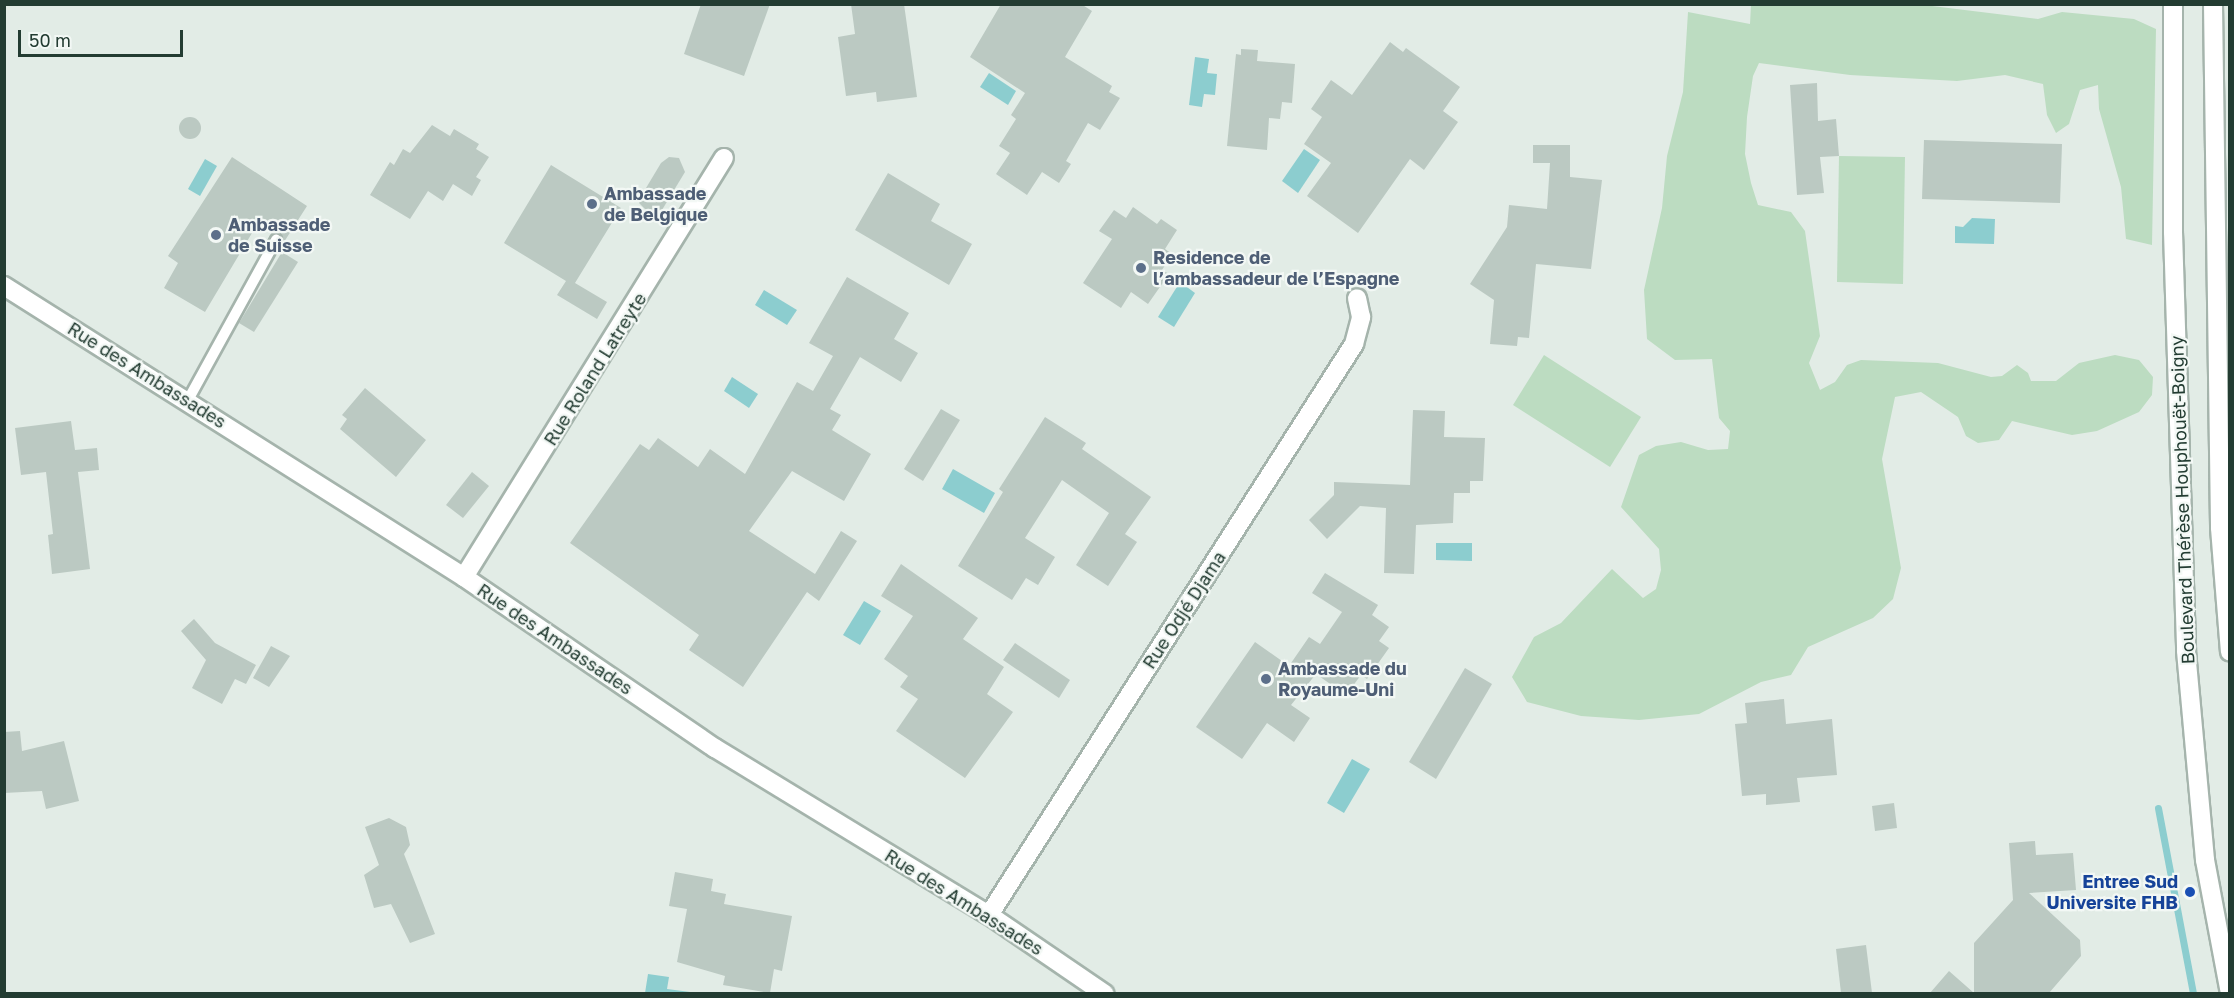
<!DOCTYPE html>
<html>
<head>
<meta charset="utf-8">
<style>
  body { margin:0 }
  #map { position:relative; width:2234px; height:998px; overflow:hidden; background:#e2ece6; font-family:"Golos Text",sans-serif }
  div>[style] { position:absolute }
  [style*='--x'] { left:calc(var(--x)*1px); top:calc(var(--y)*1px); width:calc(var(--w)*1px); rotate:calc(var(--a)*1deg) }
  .green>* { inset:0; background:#bcdcc1 }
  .water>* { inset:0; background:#8ccdcf }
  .stream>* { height:7px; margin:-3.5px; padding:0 3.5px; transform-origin:3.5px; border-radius:3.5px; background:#8ccdcf }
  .building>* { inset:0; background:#bbc9c2 }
  .round { border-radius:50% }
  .roads { filter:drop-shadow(2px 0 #a5b4ac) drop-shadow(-2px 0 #a5b4ac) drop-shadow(0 2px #a5b4ac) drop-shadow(0 -2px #a5b4ac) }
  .service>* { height:10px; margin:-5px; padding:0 5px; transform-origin:5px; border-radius:5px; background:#fff }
  .minor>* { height:18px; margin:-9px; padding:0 9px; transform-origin:9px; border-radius:9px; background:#fff }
  .secondary>* { height:18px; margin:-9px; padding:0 9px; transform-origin:9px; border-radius:9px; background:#fff }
  .dots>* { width:16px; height:16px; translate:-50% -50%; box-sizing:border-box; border:3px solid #f3f8f5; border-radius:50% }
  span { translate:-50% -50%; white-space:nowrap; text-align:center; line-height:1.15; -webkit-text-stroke:4.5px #f3f8f5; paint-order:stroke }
  .service-label { font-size:18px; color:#4e5e75; font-weight:700 }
  .left { translate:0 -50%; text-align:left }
  .street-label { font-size:18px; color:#233c32 }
  .transit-label { font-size:18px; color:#164399; font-weight:700 }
  .right { translate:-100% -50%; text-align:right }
  .frame { position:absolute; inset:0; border:6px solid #233c32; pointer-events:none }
  .scale { position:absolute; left:18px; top:30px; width:165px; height:27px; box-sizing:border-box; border:3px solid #233c32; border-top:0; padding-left:8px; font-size:18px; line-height:21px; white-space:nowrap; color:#233c32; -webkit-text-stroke:4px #f3f8f5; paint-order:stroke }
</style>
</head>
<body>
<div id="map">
  <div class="green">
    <i style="clip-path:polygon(1924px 5px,2038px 19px,2062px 12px,2134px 19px,2156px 29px,2152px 245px,2126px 239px,2121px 187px,2099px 109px,2098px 85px,2080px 90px,2069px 124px,2056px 133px,2047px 115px,2043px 84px,2005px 75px,1957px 81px,1850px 75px,1759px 63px,1753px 76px,1747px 117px,1745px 154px,1751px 183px,1758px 205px,1791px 212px,1805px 231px,1820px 336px,1809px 363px,1820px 390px,1835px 382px,1847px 365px,1861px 360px,1938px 363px,1991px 377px,2002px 376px,2017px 365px,2028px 373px,2031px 381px,2056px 381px,2079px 363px,2115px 355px,2139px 360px,2153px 377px,2152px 395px,2139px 412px,2097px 431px,2072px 435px,2012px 421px,1999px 440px,1978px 443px,1966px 436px,1958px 417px,1921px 392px,1895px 397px,1882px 459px,1901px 568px,1893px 599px,1873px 618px,1808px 647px,1791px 675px,1761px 682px,1699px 714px,1639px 720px,1581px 716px,1527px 702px,1512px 677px,1534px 637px,1561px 623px,1612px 569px,1643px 598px,1656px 589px,1661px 570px,1659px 549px,1621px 507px,1639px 455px,1656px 446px,1681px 442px,1708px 450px,1728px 449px,1730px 431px,1719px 418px,1712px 359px,1675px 360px,1647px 339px,1644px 290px,1662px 208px,1667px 156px,1683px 92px,1688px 12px,1750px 24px,1751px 5px)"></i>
    <i style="clip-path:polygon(1839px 156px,1905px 157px,1903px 284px,1837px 282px)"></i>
    <i style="clip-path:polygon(1544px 355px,1641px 417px,1610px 467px,1513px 405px)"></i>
  </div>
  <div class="water">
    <i style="clip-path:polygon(1195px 57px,1209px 59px,1207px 73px,1217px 74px,1215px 95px,1204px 94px,1202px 107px,1189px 105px)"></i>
    <i style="clip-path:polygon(989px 73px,1016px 91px,1008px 105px,980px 87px)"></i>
    <i style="clip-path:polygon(1304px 149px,1320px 160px,1298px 193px,1282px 181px)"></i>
    <i style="clip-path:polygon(205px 159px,217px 166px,200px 196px,188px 189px)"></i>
    <i style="clip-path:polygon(1972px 218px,1995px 219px,1994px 244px,1955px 243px,1955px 226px,1963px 227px)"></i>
    <i style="clip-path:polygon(1180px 282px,1195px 293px,1174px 327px,1158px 317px)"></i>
    <i style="clip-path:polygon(764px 290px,797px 310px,787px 325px,755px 305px)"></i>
    <i style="clip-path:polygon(732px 377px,758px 394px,749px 408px,724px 391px)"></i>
    <i style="clip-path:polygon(953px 469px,995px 493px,984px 513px,942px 489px)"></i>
    <i style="clip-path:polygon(1436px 543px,1472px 543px,1472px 561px,1436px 560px)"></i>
    <i style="clip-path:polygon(864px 601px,881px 611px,860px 645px,843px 635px)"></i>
    <i style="clip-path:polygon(1352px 759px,1370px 769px,1344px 813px,1327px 803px)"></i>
    <i style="clip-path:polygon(648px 974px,669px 977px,667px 989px,698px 993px,645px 993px)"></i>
  </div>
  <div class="stream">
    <i style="--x:2158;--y:808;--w:189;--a:79.3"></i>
  </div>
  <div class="building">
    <i style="clip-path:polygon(701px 4px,770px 4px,744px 76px,684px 54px)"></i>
    <i style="clip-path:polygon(851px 4px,904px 4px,917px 97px,877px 102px,876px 92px,846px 96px,838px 37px,855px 34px)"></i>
    <i style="clip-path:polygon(1001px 4px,1081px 4px,1092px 11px,1065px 57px,1112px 86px,1109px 92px,1120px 98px,1100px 130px,1088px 123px,1066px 161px,1071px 164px,1059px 183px,1042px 172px,1027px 195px,996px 174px,1010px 153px,999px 146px,1016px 119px,1011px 115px,1025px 93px,970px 57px)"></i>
    <i style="clip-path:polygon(1390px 42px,1403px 52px,1406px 48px,1460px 87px,1443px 111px,1458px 122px,1424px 170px,1410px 159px,1358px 233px,1307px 196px,1331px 163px,1304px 144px,1322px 117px,1311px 109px,1331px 80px,1352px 95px)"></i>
    <i style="clip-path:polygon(1241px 49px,1258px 50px,1257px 61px,1295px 64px,1292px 103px,1282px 102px,1280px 119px,1269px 118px,1267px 150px,1227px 146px,1236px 54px,1241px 55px)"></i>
    <i style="clip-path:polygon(1817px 83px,1818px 121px,1836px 119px,1839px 156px,1820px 157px,1824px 193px,1797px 195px,1790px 85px)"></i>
    <i class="round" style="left:179px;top:117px;width:22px;height:22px"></i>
    <i style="clip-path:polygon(432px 125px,450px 136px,454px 129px,479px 144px,476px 149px,489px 157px,476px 177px,481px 180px,472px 196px,453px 184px,443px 201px,428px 191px,410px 219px,370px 195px,390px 162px,394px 165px,403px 149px,410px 153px)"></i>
    <i style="clip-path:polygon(1924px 140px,2062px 144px,2060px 203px,1922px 199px)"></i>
    <i style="clip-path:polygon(1533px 145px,1570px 145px,1570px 177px,1602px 180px,1591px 269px,1536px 264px,1529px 338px,1518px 337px,1517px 346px,1490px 344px,1494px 300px,1470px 284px,1507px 227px,1509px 205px,1547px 209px,1550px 163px,1533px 163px)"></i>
    <i style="clip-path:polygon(232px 157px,307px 206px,284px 242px,280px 234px,272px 234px,258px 223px,205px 312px,164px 288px,178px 263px,168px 256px)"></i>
    <i style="clip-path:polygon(669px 157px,679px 158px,685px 172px,662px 210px,647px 211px,639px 203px,643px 193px,661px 163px)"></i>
    <i style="clip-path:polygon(551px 165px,621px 208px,575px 283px,607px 302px,597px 319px,557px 295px,566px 281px,504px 243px)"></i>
    <i style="clip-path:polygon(888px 173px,940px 204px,931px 221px,972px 244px,949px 285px,855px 230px)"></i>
    <i style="clip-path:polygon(1133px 207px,1157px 224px,1161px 219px,1177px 230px,1165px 249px,1172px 254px,1162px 270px,1169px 274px,1148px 304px,1131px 292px,1121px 308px,1083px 283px,1112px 239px,1099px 231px,1114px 210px,1126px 218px)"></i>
    <i style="clip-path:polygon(282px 252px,298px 262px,254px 332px,239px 323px)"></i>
    <i style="clip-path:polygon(847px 277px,909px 313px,894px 339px,918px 353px,901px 382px,860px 357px,830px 409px,841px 415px,832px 430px,871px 454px,844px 501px,792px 471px,749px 531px,815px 574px,841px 531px,857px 541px,819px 601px,807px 592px,743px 687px,689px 650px,699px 635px,570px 543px,640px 444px,649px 450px,658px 438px,698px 467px,710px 449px,745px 474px,797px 382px,813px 391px,833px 356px,809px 343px)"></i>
    <i style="clip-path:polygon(365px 388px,426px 440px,396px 477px,340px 429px,347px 419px,342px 415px)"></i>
    <i style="clip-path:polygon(941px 409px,960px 420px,923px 481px,904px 469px)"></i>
    <i style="clip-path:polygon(1413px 410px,1445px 411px,1444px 437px,1485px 438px,1483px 481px,1470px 481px,1470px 493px,1454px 493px,1453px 523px,1416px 525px,1414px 574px,1384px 573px,1386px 508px,1360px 506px,1327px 539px,1309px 520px,1334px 495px,1334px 482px,1410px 485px)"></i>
    <i style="clip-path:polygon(1045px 417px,1086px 443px,1082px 449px,1151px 497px,1125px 534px,1137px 542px,1108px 586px,1076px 565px,1109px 513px,1062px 480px,1025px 538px,1055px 557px,1038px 585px,1026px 578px,1012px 600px,958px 566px,1003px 492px,999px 489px)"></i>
    <i style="clip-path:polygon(71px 421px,75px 450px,97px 448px,99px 470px,78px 472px,90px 569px,52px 574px,48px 535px,53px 534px,46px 472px,21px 475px,15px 428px)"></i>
    <i style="clip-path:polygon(472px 472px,489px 486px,463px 518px,446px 505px)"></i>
    <i style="clip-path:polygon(901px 564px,978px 618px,963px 639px,1004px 667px,987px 694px,1013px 712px,965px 778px,896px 731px,918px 699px,900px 687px,908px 676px,884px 659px,913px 616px,881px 596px)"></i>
    <i style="clip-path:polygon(1325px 573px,1378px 605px,1372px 615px,1389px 627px,1379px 641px,1389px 648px,1367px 679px,1361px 675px,1346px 695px,1316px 674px,1291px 705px,1310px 718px,1294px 742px,1267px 723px,1242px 759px,1196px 727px,1255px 642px,1289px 666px,1309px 637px,1320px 644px,1342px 612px,1312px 593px)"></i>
    <i style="clip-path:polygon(194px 619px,215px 643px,256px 665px,246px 684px,235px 679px,222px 704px,192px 688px,206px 660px,181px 631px)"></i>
    <i style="clip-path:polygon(1015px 643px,1070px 680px,1059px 698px,1003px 660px)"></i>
    <i style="clip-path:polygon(271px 646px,290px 656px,269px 687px,253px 678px)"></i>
    <i style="clip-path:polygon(1465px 668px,1492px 684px,1436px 779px,1409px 762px)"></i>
    <i style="clip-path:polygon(1784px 699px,1786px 724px,1832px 719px,1837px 775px,1797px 778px,1800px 802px,1766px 805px,1766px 794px,1742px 796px,1735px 724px,1747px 723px,1745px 703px)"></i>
    <i style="clip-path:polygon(20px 731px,22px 751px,64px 741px,79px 801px,46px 809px,42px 791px,4px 793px,4px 732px)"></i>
    <i style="clip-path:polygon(1894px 803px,1897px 828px,1875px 831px,1872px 806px)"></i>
    <i style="clip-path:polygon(389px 818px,406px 827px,410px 845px,404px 854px,435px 934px,410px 943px,391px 904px,374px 908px,364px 875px,379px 865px,365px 827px)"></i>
    <i style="clip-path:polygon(2035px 841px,2036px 855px,2073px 853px,2076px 890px,2029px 893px,2080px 940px,2081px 956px,2049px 993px,1930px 993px,1949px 971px,1974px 993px,1974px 943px,2013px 900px,2009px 843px)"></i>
    <i style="clip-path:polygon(675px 872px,713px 879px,711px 891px,726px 894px,724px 904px,792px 916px,782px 971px,774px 969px,770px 993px,723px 985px,725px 976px,677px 962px,687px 909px,669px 906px)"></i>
    <i style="clip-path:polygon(1866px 945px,1872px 993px,1841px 993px,1836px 949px)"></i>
  </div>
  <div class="roads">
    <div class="service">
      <i style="--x:188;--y:400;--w:183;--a:-61.2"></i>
    </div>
    <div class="minor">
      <i style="--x:4;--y:286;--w:544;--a:32.32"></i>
      <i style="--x:464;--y:577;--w:304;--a:34.3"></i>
      <i style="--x:715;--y:748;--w:321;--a:31.4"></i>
      <i style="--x:989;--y:915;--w:140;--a:34.3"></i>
      <i style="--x:464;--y:577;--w:493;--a:-58.2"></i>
      <i style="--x:989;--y:915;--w:678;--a:-57.41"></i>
      <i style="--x:1354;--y:344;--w:28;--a:-75"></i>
      <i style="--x:1361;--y:317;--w:19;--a:-102"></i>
    </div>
    <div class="secondary">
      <i style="--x:2173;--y:4;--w:228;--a:90"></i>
      <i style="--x:2173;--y:232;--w:419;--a:88.2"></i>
      <i style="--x:2186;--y:651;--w:210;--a:84.8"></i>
      <i style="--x:2205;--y:860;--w:135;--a:79.4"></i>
      <i style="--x:2213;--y:4;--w:524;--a:89.23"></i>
      <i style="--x:2220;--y:528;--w:124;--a:85.4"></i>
    </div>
  </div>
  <div class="dots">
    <i style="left:592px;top:204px;background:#5c6f8a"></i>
    <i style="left:216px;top:235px;background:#5c6f8a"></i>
    <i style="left:1141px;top:268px;background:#5c6f8a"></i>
    <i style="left:1266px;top:679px;background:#5c6f8a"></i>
    <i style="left:2190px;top:892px;background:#1a4fb4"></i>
  </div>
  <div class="service-label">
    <span class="left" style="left:604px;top:204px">Ambassade<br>de Belgique</span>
    <span class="left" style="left:228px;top:235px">Ambassade<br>de Suisse</span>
    <span class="left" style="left:1153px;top:268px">Residence de<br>l’ambassadeur de l’Espagne</span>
    <span class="left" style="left:1278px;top:679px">Ambassade du<br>Royaume-Uni</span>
  </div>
  <div class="street-label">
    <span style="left:595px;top:369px;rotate:-58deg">Rue Roland Latreyte</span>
    <span style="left:147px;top:375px;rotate:32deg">Rue des Ambassades</span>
    <span style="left:2182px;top:500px;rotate:-92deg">Boulevard Thérèse Houphouët-Boigny</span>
    <span style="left:1184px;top:610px;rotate:-57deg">Rue Odjé Djama</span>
    <span style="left:555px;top:639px;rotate:34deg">Rue des Ambassades</span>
    <span style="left:964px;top:902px;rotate:32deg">Rue des Ambassades</span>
  </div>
  <div class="transit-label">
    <span class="right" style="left:2178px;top:892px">Entree Sud<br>Universite FHB</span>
  </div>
  <div class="frame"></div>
  <div class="scale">50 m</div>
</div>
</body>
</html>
